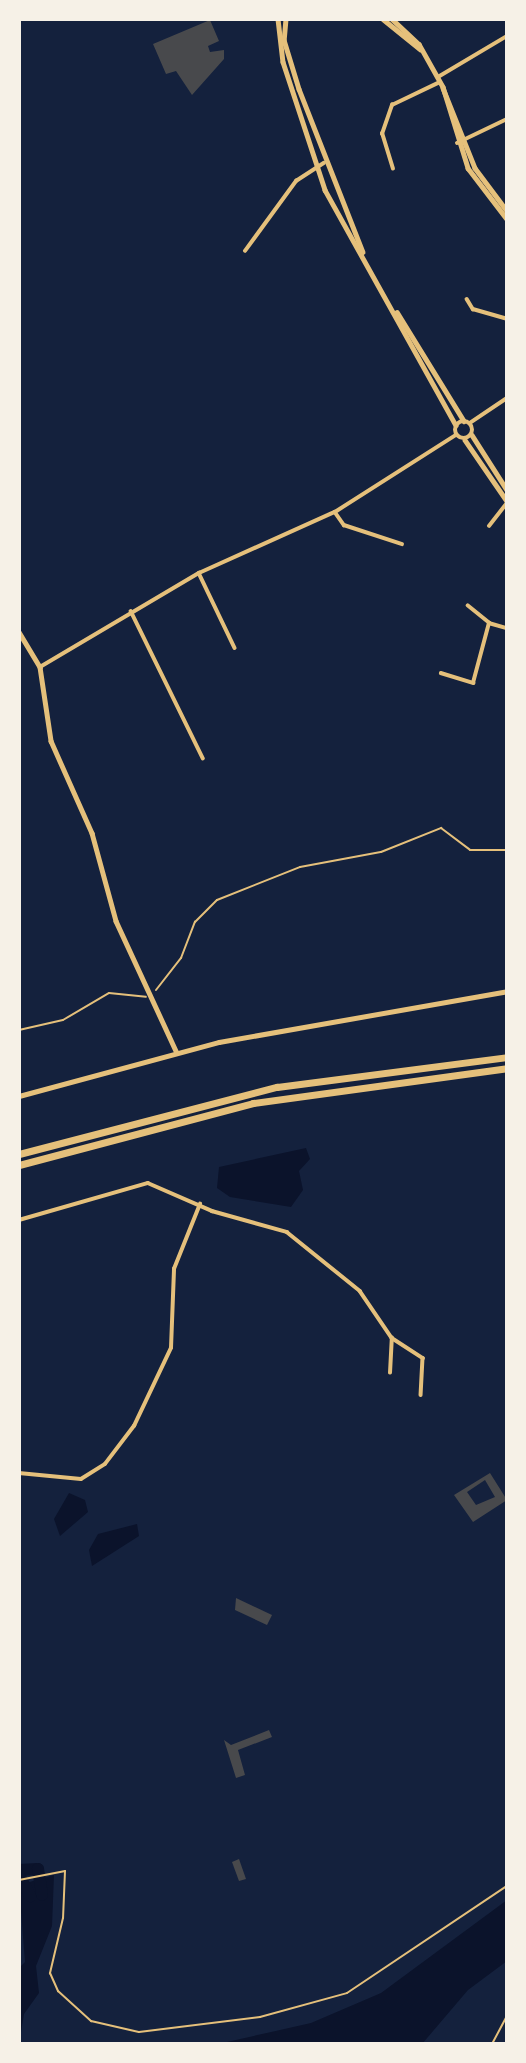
<!DOCTYPE html>
<html>
<head>
<meta charset="utf-8">
<style>
  body { margin:0 }
  #map { position:relative; width:526px; height:2063px; overflow:hidden; background:#14213d; font-family:Arial,sans-serif }
  div>[style] { position:absolute }
  [style*='--x'] { left:calc(var(--x)*1px); top:calc(var(--y)*1px); width:calc(var(--w)*1px); rotate:calc(var(--a)*1deg) }
  .water>* { inset:0; background:#0b132b }
  .river>* { height:12px; margin:-6px; padding:0 6px; transform-origin:6px; border-radius:6px; background:#0b132b }
  .building>* { inset:0; background:#48494c }
  .path>* { height:2px; margin:-1px; padding:0 1px; transform-origin:1px; border-radius:1px; background:#e5c07b }
  .minor>* { height:3.5px; margin:-1.75px; padding:0 1.75px; transform-origin:1.75px; border-radius:1.75px; background:#e5c07b }
  .tertiary>* { height:4.5px; margin:-2.25px; padding:0 2.25px; transform-origin:2.25px; border-radius:2.25px; background:#e5c07b }
  .tertiary>.ring { margin:-2.25px; padding:0; box-sizing:content-box; background:none; border:4.5px solid #e5c07b; border-radius:50% }
  .motorway>* { height:7px; margin:-3.5px; padding:0 3.5px; transform-origin:3.5px; border-radius:3.5px; background:#e5c07b }
  span { translate:-50% -50%; white-space:nowrap; text-align:center; line-height:1.15; -webkit-text-stroke:7px #f6f1e7; paint-order:stroke }
  .frame { position:absolute; inset:0; border:21px solid #f6f1e7; pointer-events:none }
</style>
</head>
<body>
<div id="map">
  <div class="water">
    <i style="clip-path:polygon(306px 1148px,310px 1159px,299px 1171px,303px 1190px,291px 1207px,230px 1197px,217px 1188px,219px 1167px)"></i>
    <i style="clip-path:polygon(69px 1493px,85px 1500px,88px 1512px,60px 1536px,54px 1519px)"></i>
    <i style="clip-path:polygon(137px 1524px,139px 1536px,92px 1566px,89px 1550px,98px 1534px)"></i>
    <i style="clip-path:polygon(54px 1875px,52px 1926px,36px 1966px,39px 1993px,24px 2014px,19px 2044px,19px 1968px,25px 1962px,19px 1885px)"></i>
    <i style="clip-path:polygon(507px 1900px,507px 1961px,468px 1990px,422px 2044px,218px 2044px,311px 2023px,381px 1993px)"></i>
  </div>
  <div class="river">
    <i style="--x:19;--y:1870;--w:19;--a:-3"></i>
    <i style="--x:38;--y:1869;--w:26;--a:81"></i>
    <i style="--x:19;--y:1875;--w:24;--a:62"></i>
  </div>
  <div class="building">
    <i style="clip-path:polygon(210px 20px,219px 41px,208px 46px,210px 52px,224px 50px,224px 59px,192px 95px,176px 71px,166px 74px,153px 44px)"></i>
    <i style="clip-path:polygon(evenodd,490px 1473px,507px 1500px,473px 1522px,454px 1495px,490px 1473px,485px 1480px,495px 1497px,476px 1505px,467px 1492px,485px 1480px)"></i>
    <i style="clip-path:polygon(236px 1598px,272px 1615px,267px 1625px,235px 1610px)"></i>
    <i style="clip-path:polygon(269px 1730px,272px 1737px,238px 1750px,245px 1775px,236px 1778px,224px 1740px,231px 1745px)"></i>
    <i style="clip-path:polygon(239px 1859px,246px 1879px,239px 1881px,232px 1862px)"></i>
  </div>
  <div class="path">
    <i style="--x:156;--y:990;--w:41;--a:-52"></i>
    <i style="--x:181;--y:958;--w:39;--a:-69"></i>
    <i style="--x:195;--y:922;--w:31;--a:-45"></i>
    <i style="--x:217;--y:900;--w:89;--a:-21.7"></i>
    <i style="--x:300;--y:867;--w:82;--a:-10.5"></i>
    <i style="--x:381;--y:852;--w:65;--a:-21.8"></i>
    <i style="--x:441;--y:828;--w:36;--a:37"></i>
    <i style="--x:470;--y:850;--w:37;--a:0"></i>
    <i style="--x:19;--y:1030;--w:45;--a:-12.8"></i>
    <i style="--x:63;--y:1020;--w:53;--a:-30.4"></i>
    <i style="--x:109;--y:993;--w:37;--a:6"></i>
    <i style="--x:19;--y:1880;--w:47;--a:-11.1"></i>
    <i style="--x:65;--y:1871;--w:47;--a:92.4"></i>
    <i style="--x:63;--y:1918;--w:57;--a:103.3"></i>
    <i style="--x:50;--y:1973;--w:20;--a:66"></i>
    <i style="--x:58;--y:1991;--w:45;--a:42.3"></i>
    <i style="--x:91;--y:2021;--w:49;--a:12.9"></i>
    <i style="--x:139;--y:2032;--w:122;--a:-7.1"></i>
    <i style="--x:260;--y:2017;--w:90;--a:-15.4"></i>
    <i style="--x:347;--y:1993;--w:192;--a:-33.8"></i>
    <i style="--x:492;--y:2044;--w:32;--a:-62"></i>
  </div>
  <div class="minor">
    <i style="--x:438;--y:77;--w:80;--a:-30.7"></i>
    <i style="--x:457;--y:143;--w:55;--a:-25.6"></i>
    <i style="--x:393;--y:169;--w:37;--a:-107"></i>
    <i style="--x:382;--y:134;--w:31;--a:-71"></i>
    <i style="--x:392;--y:105;--w:53;--a:-25.6"></i>
    <i style="--x:245;--y:251;--w:87;--a:-53.9"></i>
    <i style="--x:296;--y:181;--w:33;--a:-33"></i>
    <i style="--x:467;--y:299;--w:12;--a:59"></i>
    <i style="--x:473;--y:309;--w:35;--a:16"></i>
    <i style="--x:470;--y:423;--w:45;--a:-34"></i>
    <i style="--x:335;--y:512;--w:16;--a:55"></i>
    <i style="--x:344;--y:525;--w:61;--a:18.1"></i>
    <i style="--x:489;--y:526;--w:29;--a:-52"></i>
    <i style="--x:199;--y:573;--w:83;--a:64.4"></i>
    <i style="--x:131;--y:611;--w:164;--a:63.9"></i>
    <i style="--x:489;--y:623;--w:19;--a:16"></i>
    <i style="--x:40;--y:667;--w:185;--a:-30.6"></i>
    <i style="--x:199;--y:573;--w:149;--a:-24.2"></i>
    <i style="--x:335;--y:512;--w:143;--a:-32.5"></i>
    <i style="--x:441;--y:673;--w:34;--a:17"></i>
    <i style="--x:473;--y:683;--w:62;--a:-75.1"></i>
    <i style="--x:489;--y:623;--w:27;--a:-141"></i>
    <i style="--x:19;--y:1220;--w:134;--a:-16"></i>
    <i style="--x:148;--y:1183;--w:70;--a:23.6"></i>
    <i style="--x:212;--y:1211;--w:78;--a:15.6"></i>
    <i style="--x:287;--y:1232;--w:94;--a:38.9"></i>
    <i style="--x:360;--y:1291;--w:57;--a:55.8"></i>
    <i style="--x:392;--y:1338;--w:37;--a:33"></i>
    <i style="--x:423;--y:1358;--w:37;--a:93"></i>
    <i style="--x:390;--y:1373;--w:35;--a:-87"></i>
    <i style="--x:19;--y:1473;--w:62;--a:5.5"></i>
    <i style="--x:81;--y:1479;--w:28;--a:-32"></i>
    <i style="--x:105;--y:1464;--w:48;--a:-52.7"></i>
    <i style="--x:134;--y:1426;--w:86;--a:-64.6"></i>
    <i style="--x:171;--y:1348;--w:79;--a:-87.8"></i>
    <i style="--x:174;--y:1269;--w:70;--a:-68.2"></i>
  </div>
  <div class="tertiary">
    <i style="--x:278;--y:19;--w:43;--a:83.4"></i>
    <i style="--x:283;--y:62;--w:135;--a:71.8"></i>
    <i style="--x:325;--y:190;--w:269;--a:60.9"></i>
    <i style="--x:286;--y:19;--w:21;--a:95"></i>
    <i style="--x:284;--y:40;--w:51;--a:73"></i>
    <i style="--x:299;--y:89;--w:175;--a:68.6"></i>
    <i style="--x:383;--y:19;--w:48;--a:39"></i>
    <i style="--x:392;--y:19;--w:37;--a:43"></i>
    <i style="--x:419;--y:44;--w:49;--a:60.8"></i>
    <i style="--x:443;--y:87;--w:85;--a:72.8"></i>
    <i style="--x:468;--y:168;--w:64;--a:52.6"></i>
    <i style="--x:443;--y:88;--w:86;--a:68.2"></i>
    <i style="--x:475;--y:168;--w:54;--a:53.3"></i>
    <i style="--x:397;--y:312;--w:128;--a:58.4"></i>
    <i class="ring" style="left:455px;top:421px;width:13.5px;height:13.5px"></i>
    <i style="--x:472;--y:435;--w:65;--a:57.5"></i>
    <i style="--x:465;--y:440;--w:74;--a:55.5"></i>
    <i style="--x:19;--y:632;--w:41;--a:59"></i>
    <i style="--x:40;--y:667;--w:75;--a:81.5"></i>
    <i style="--x:51;--y:741;--w:101;--a:66"></i>
    <i style="--x:92;--y:833;--w:91;--a:74.7"></i>
    <i style="--x:116;--y:921;--w:145;--a:65.2"></i>
    <i style="--x:19;--y:1096;--w:207;--a:-15.1"></i>
    <i style="--x:219;--y:1042;--w:292;--a:-10"></i>
  </div>
  <div class="motorway">
    <i style="--x:19;--y:1154;--w:267;--a:-14.6"></i>
    <i style="--x:277;--y:1087;--w:232;--a:-7.4"></i>
    <i style="--x:19;--y:1165;--w:242;--a:-14.8"></i>
    <i style="--x:253;--y:1103;--w:256;--a:-7.8"></i>
  </div>
  <div class="frame"></div>
</div>
</body>
</html>
